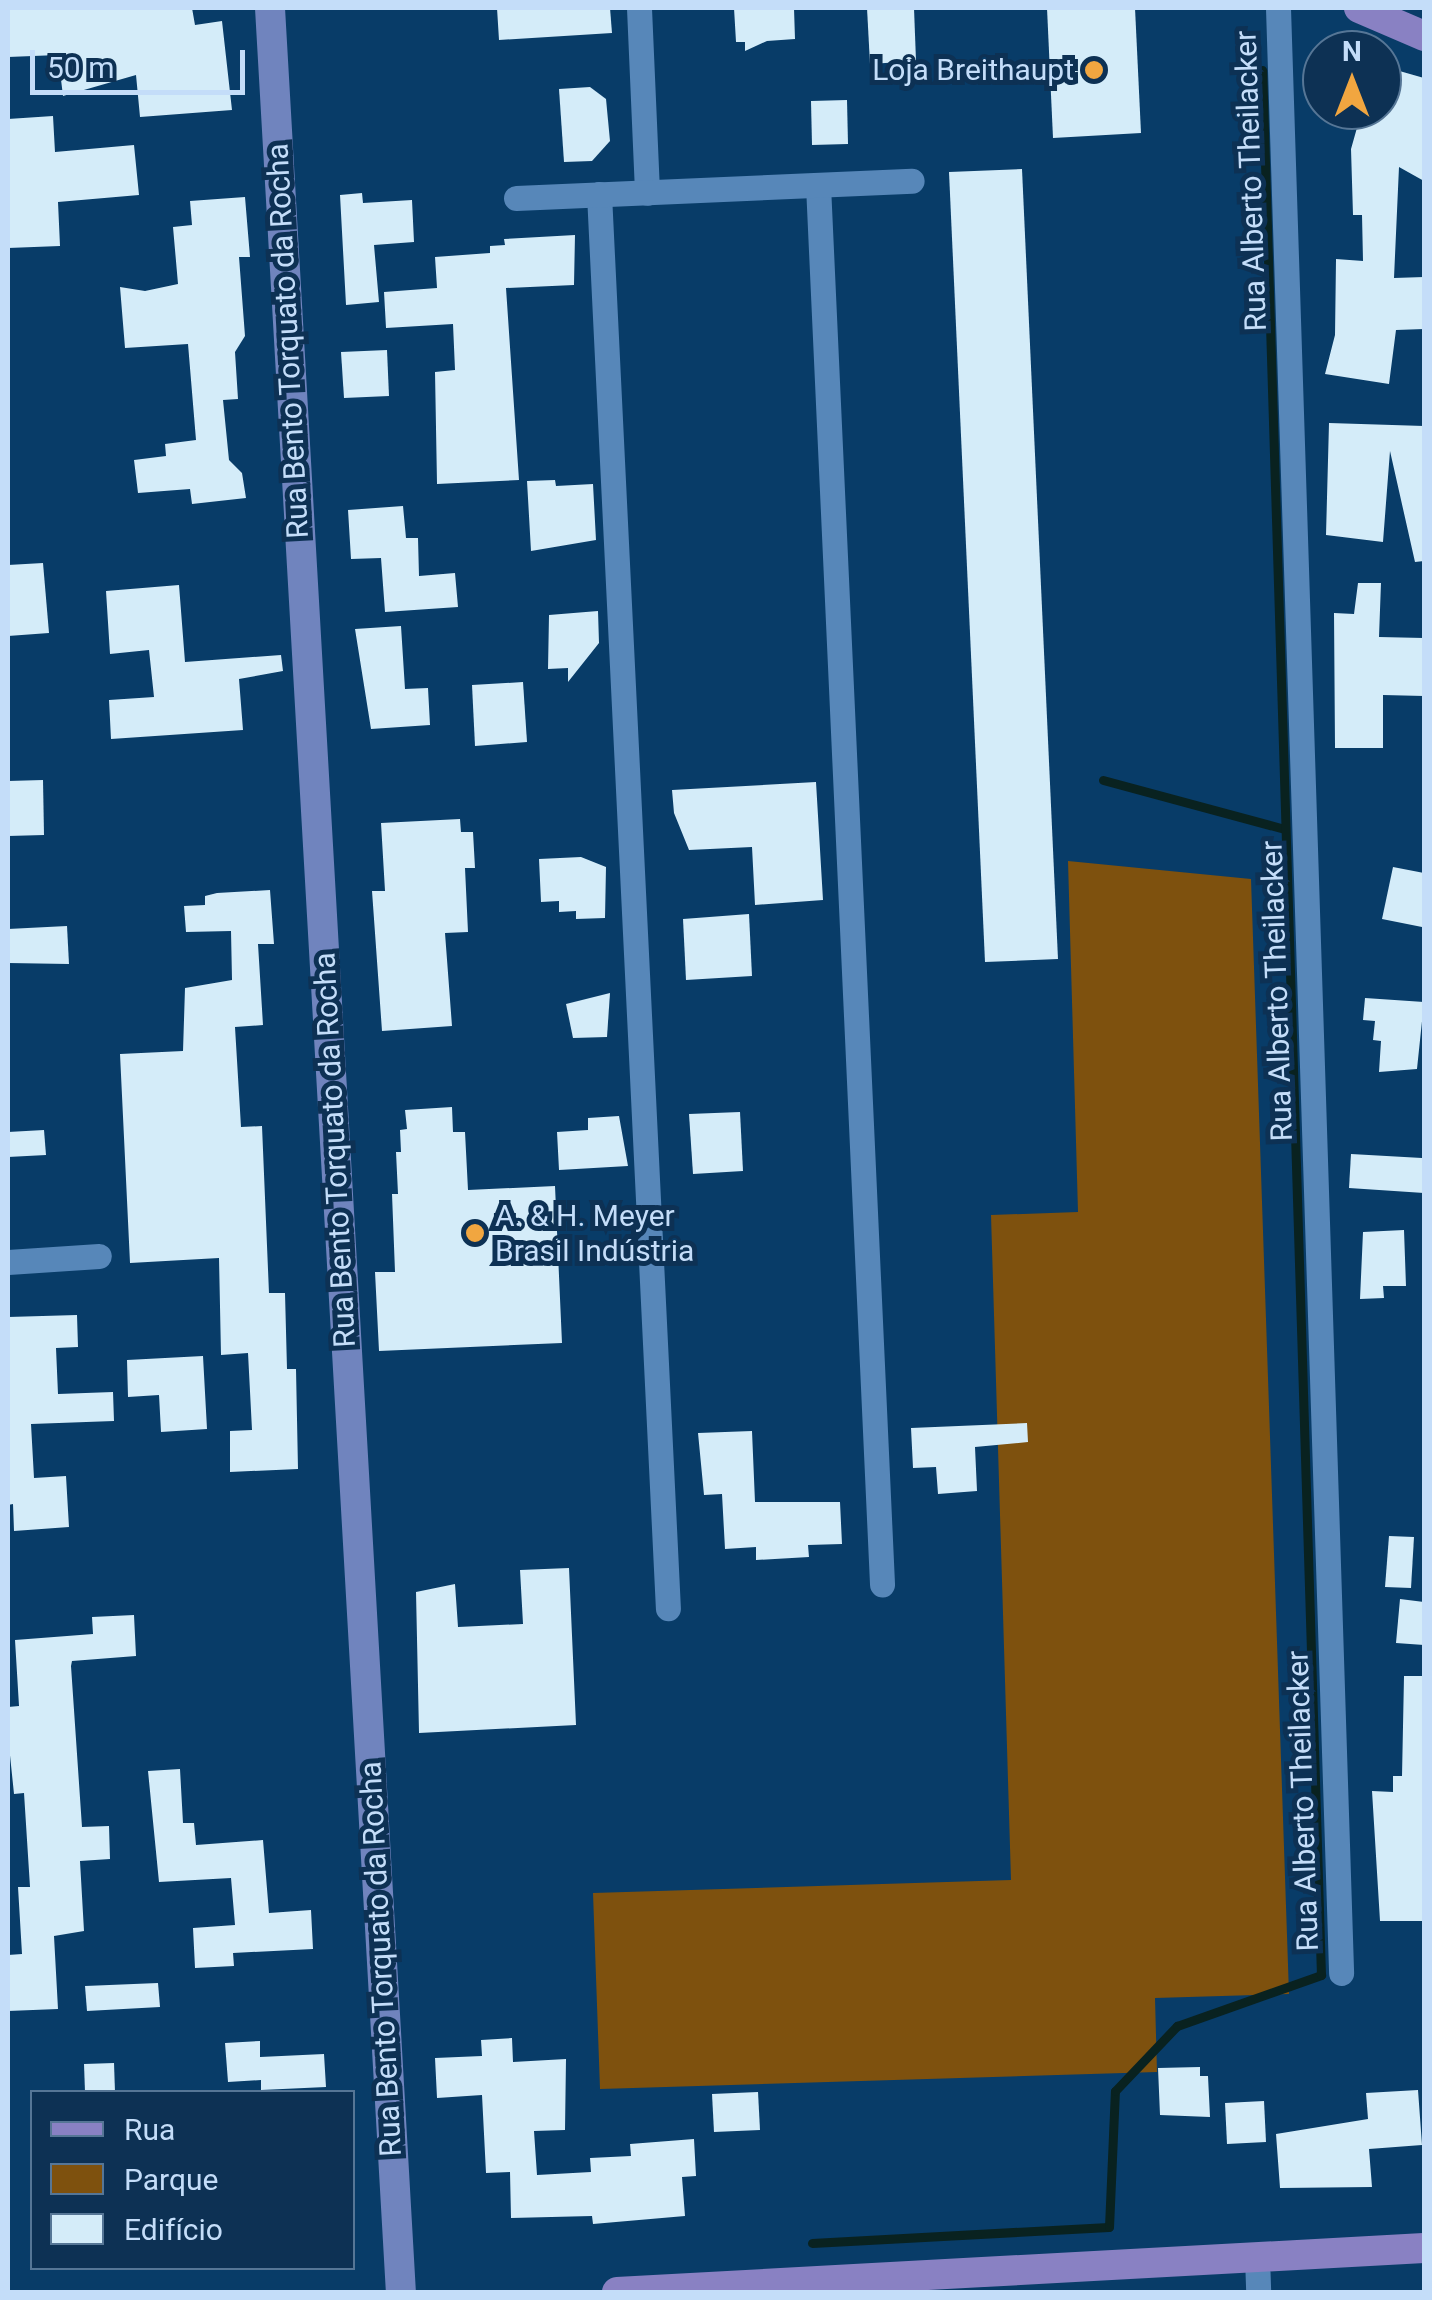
<!DOCTYPE html>
<html>
<head>
<meta charset="utf-8">
<style>
  body { margin:0 }
  #map { position:relative; width:1432px; height:2300px; overflow:hidden; background:#083c68; font-family:Roboto,sans-serif }
  div>[style] { position:absolute }
  [style*='--x'] { left:calc(var(--x)*1px); top:calc(var(--y)*1px); width:calc(var(--w)*1px); rotate:calc(var(--a)*1deg) }
  .green>* { inset:0; background:#7e510e }
  .stream>* { height:9px; margin:-4.5px; padding:0 4.5px; transform-origin:4.5px; border-radius:4.5px; background:#092220 }
  .building>* { inset:0; background:#d4ecf9 }
  .street>* { height:25px; margin:-12.5px; padding:0 12.5px; transform-origin:12.5px; border-radius:12.5px; background:#5787b9 }
  .secondary>* { height:30px; margin:-15px; padding:0 15px; transform-origin:15px; border-radius:15px; background:#7084be }
  .primary>* { height:30px; margin:-15px; padding:0 15px; transform-origin:15px; border-radius:15px; background:#8981c3 }
  .dots>* { width:28px; height:28px; translate:-50% -50%; box-sizing:border-box; border:5px solid #0d3154; border-radius:50% }
  span { translate:-50% -50%; white-space:nowrap; text-align:center; line-height:1.15; -webkit-text-stroke:10px #0d3154; paint-order:stroke }
  .poi-label { font-size:30px; color:#c4ddf9 }
  .right { translate:-100% -50%; text-align:right }
  .left { translate:0 -50%; text-align:left }
  .street-label { font-size:30px; color:#c4ddf9 }
  .frame { position:absolute; inset:0; border:10px solid #c4ddf9; pointer-events:none }
  .legend { position:absolute; left:30px; top:2090px; width:325px; height:180px; box-sizing:border-box; background:#0d3154; border:2px solid #567696; margin:0; padding:12px 18px; list-style:none; font-size:30px; color:#c4ddf9 }
  .legend li { display:flex; align-items:center; gap:20px; height:50px }
  .legend b { width:50px; border:2px solid #567696 }
  .north { position:absolute; left:1302px; top:30px; width:100px; height:100px; box-sizing:border-box; background:#0d3154; border:2px solid #567696; border-radius:50%; rotate:0deg; font-size:28px; font-weight:700; line-height:40px; text-align:center; color:#c4ddf9 }
  .north::after { content:''; display:block; margin:auto; width:35px; height:45px; background:#f1a640; clip-path:polygon(50% 0,100% 100%,50% 72%,0 100%) }
  .scale { position:absolute; left:30px; top:50px; width:215px; height:45px; box-sizing:border-box; border:5px solid #c4ddf9; border-top:0; padding-left:12px; font-size:30px; line-height:35px; white-space:nowrap; color:#c4ddf9; -webkit-text-stroke:8px #0d3154; paint-order:stroke }
</style>
</head>
<body>
<div id="map">
  <div class="green">
    <i style="clip-path:polygon(1068px 861px,1251px 879px,1289px 1994px,1155px 1998px,1157px 2072px,600px 2089px,593px 1893px,1011px 1880px,991px 1215px,1078px 1212px)"></i>
  </div>
  <div class="stream">
    <i style="--x:1103;--y:780;--w:188;--a:15.1"></i>
    <i style="--x:812;--y:2243;--w:297;--a:-3.1"></i>
    <i style="--x:1109;--y:2227;--w:136;--a:-87.5"></i>
    <i style="--x:1115;--y:2091;--w:90;--a:-46.4"></i>
    <i style="--x:1177;--y:2026;--w:153;--a:-19.5"></i>
    <i style="--x:1321;--y:1975;--w:1906;--a:-91.77"></i>
  </div>
  <div class="building">
    <i style="clip-path:polygon(8px 8px,192px 8px,195px 25px,222px 21px,232px 110px,140px 117px,136px 75px,63px 96px,58px 55px,8px 57px)"></i>
    <i style="clip-path:polygon(497px 8px,610px 8px,612px 33px,499px 40px)"></i>
    <i style="clip-path:polygon(734px 8px,794px 8px,795px 39px,767px 41px,745px 51px,745px 42px,736px 42px)"></i>
    <i style="clip-path:polygon(867px 8px,914px 8px,916px 61px,870px 64px)"></i>
    <i style="clip-path:polygon(1047px 8px,1135px 8px,1141px 133px,1053px 138px)"></i>
    <i style="clip-path:polygon(1382px 66px,1424px 78px,1424px 181px,1399px 167px,1394px 278px,1424px 277px,1424px 329px,1396px 330px,1389px 384px,1325px 374px,1335px 335px,1336px 259px,1363px 261px,1362px 215px,1353px 215px,1351px 149px,1362px 110px,1382px 110px)"></i>
    <i style="clip-path:polygon(590px 87px,606px 99px,610px 141px,592px 161px,564px 162px,559px 89px)"></i>
    <i style="clip-path:polygon(847px 100px,848px 144px,812px 145px,811px 101px)"></i>
    <i style="clip-path:polygon(53px 116px,55px 152px,134px 145px,139px 195px,58px 202px,60px 246px,8px 248px,8px 119px)"></i>
    <i style="clip-path:polygon(1022px 169px,1058px 959px,985px 962px,949px 172px)"></i>
    <i style="clip-path:polygon(362px 193px,363px 203px,412px 200px,414px 242px,374px 245px,379px 302px,346px 305px,340px 195px)"></i>
    <i style="clip-path:polygon(245px 197px,250px 257px,239px 257px,245px 336px,235px 352px,238px 399px,223px 400px,229px 460px,242px 473px,246px 498px,192px 504px,190px 489px,138px 493px,134px 460px,166px 456px,165px 444px,196px 440px,188px 344px,125px 348px,120px 287px,145px 291px,178px 284px,173px 227px,192px 225px,190px 201px)"></i>
    <i style="clip-path:polygon(575px 235px,574px 285px,506px 288px,519px 480px,437px 484px,435px 372px,455px 370px,453px 324px,386px 328px,384px 292px,437px 288px,435px 257px,490px 253px,490px 246px,505px 245px,504px 239px)"></i>
    <i style="clip-path:polygon(387px 350px,389px 396px,344px 398px,341px 352px)"></i>
    <i style="clip-path:polygon(1329px 423px,1424px 426px,1424px 561px,1415px 562px,1390px 451px,1383px 542px,1326px 535px)"></i>
    <i style="clip-path:polygon(555px 480px,556px 486px,593px 484px,596px 540px,531px 551px,527px 481px)"></i>
    <i style="clip-path:polygon(403px 506px,406px 538px,418px 538px,419px 576px,455px 573px,458px 607px,385px 612px,381px 558px,351px 559px,348px 510px)"></i>
    <i style="clip-path:polygon(43px 563px,49px 633px,8px 636px,8px 565px)"></i>
    <i style="clip-path:polygon(1358px 583px,1381px 583px,1379px 637px,1424px 638px,1424px 696px,1383px 695px,1383px 748px,1335px 748px,1334px 613px,1354px 614px)"></i>
    <i style="clip-path:polygon(179px 585px,185px 662px,281px 655px,283px 671px,239px 679px,243px 730px,111px 739px,109px 700px,154px 697px,149px 650px,110px 654px,106px 591px)"></i>
    <i style="clip-path:polygon(598px 611px,599px 643px,568px 682px,568px 668px,548px 669px,549px 615px)"></i>
    <i style="clip-path:polygon(401px 626px,405px 689px,428px 688px,430px 725px,371px 729px,355px 629px)"></i>
    <i style="clip-path:polygon(523px 682px,527px 742px,475px 746px,472px 685px)"></i>
    <i style="clip-path:polygon(43px 780px,44px 835px,8px 836px,8px 781px)"></i>
    <i style="clip-path:polygon(816px 782px,823px 900px,755px 905px,752px 847px,689px 850px,674px 813px,672px 790px)"></i>
    <i style="clip-path:polygon(460px 819px,461px 832px,473px 832px,475px 868px,465px 868px,468px 932px,445px 933px,452px 1026px,382px 1031px,372px 891px,385px 891px,381px 823px)"></i>
    <i style="clip-path:polygon(581px 857px,606px 867px,605px 918px,576px 919px,576px 911px,559px 912px,559px 901px,541px 902px,539px 859px)"></i>
    <i style="clip-path:polygon(1393px 867px,1424px 873px,1422px 927px,1382px 919px)"></i>
    <i style="clip-path:polygon(270px 890px,274px 944px,258px 944px,263px 1025px,235px 1027px,241px 1127px,262px 1126px,269px 1293px,285px 1293px,287px 1369px,296px 1369px,298px 1469px,230px 1472px,230px 1431px,252px 1430px,248px 1353px,221px 1355px,219px 1258px,130px 1263px,120px 1054px,183px 1051px,185px 988px,232px 980px,231px 931px,186px 932px,184px 906px,205px 905px,205px 896px,217px 893px)"></i>
    <i style="clip-path:polygon(749px 914px,752px 976px,686px 980px,683px 919px)"></i>
    <i style="clip-path:polygon(67px 926px,69px 964px,8px 963px,8px 929px)"></i>
    <i style="clip-path:polygon(610px 993px,607px 1037px,573px 1038px,566px 1004px)"></i>
    <i style="clip-path:polygon(1365px 998px,1424px 1002px,1417px 1069px,1379px 1072px,1381px 1041px,1373px 1040px,1375px 1021px,1363px 1020px)"></i>
    <i style="clip-path:polygon(452px 1107px,453px 1132px,465px 1132px,468px 1190px,555px 1186px,562px 1343px,379px 1351px,375px 1272px,395px 1272px,392px 1194px,398px 1194px,396px 1152px,401px 1152px,400px 1130px,407px 1129px,405px 1110px)"></i>
    <i style="clip-path:polygon(740px 1112px,743px 1171px,693px 1174px,689px 1114px)"></i>
    <i style="clip-path:polygon(619px 1116px,628px 1166px,559px 1170px,557px 1132px,588px 1130px,588px 1118px)"></i>
    <i style="clip-path:polygon(44px 1130px,46px 1155px,8px 1157px,8px 1132px)"></i>
    <i style="clip-path:polygon(1351px 1154px,1422px 1158px,1424px 1193px,1349px 1188px)"></i>
    <i style="clip-path:polygon(1404px 1230px,1406px 1286px,1383px 1286px,1384px 1298px,1360px 1299px,1363px 1232px)"></i>
    <i style="clip-path:polygon(77px 1315px,78px 1347px,56px 1348px,58px 1394px,113px 1392px,114px 1421px,31px 1424px,34px 1478px,66px 1476px,69px 1527px,14px 1531px,13px 1504px,8px 1505px,8px 1317px)"></i>
    <i style="clip-path:polygon(203px 1356px,207px 1429px,161px 1432px,159px 1395px,128px 1397px,127px 1360px)"></i>
    <i style="clip-path:polygon(1027px 1423px,1028px 1442px,975px 1447px,977px 1491px,938px 1494px,936px 1467px,913px 1468px,911px 1428px)"></i>
    <i style="clip-path:polygon(752px 1431px,755px 1502px,840px 1502px,842px 1544px,808px 1545px,809px 1557px,756px 1560px,756px 1547px,725px 1549px,722px 1494px,704px 1495px,698px 1433px)"></i>
    <i style="clip-path:polygon(1389px 1536px,1414px 1537px,1411px 1588px,1385px 1587px)"></i>
    <i style="clip-path:polygon(569px 1568px,576px 1725px,419px 1733px,416px 1592px,455px 1584px,458px 1627px,523px 1624px,520px 1570px)"></i>
    <i style="clip-path:polygon(1400px 1599px,1424px 1602px,1424px 1645px,1396px 1643px)"></i>
    <i style="clip-path:polygon(134px 1615px,136px 1656px,72px 1661px,71px 1666px,82px 1827px,109px 1826px,110px 1859px,80px 1861px,84px 1931px,54px 1936px,58px 2009px,8px 2011px,8px 1955px,22px 1954px,18px 1887px,30px 1887px,24px 1793px,14px 1794px,8px 1736px,8px 1707px,19px 1706px,15px 1640px,93px 1634px,92px 1617px)"></i>
    <i style="clip-path:polygon(1404px 1676px,1424px 1676px,1424px 1921px,1380px 1921px,1372px 1791px,1393px 1792px,1393px 1776px,1402px 1776px)"></i>
    <i style="clip-path:polygon(180px 1769px,183px 1823px,194px 1823px,196px 1845px,263px 1840px,269px 1913px,311px 1910px,313px 1949px,233px 1953px,234px 1966px,195px 1968px,193px 1928px,235px 1925px,231px 1878px,159px 1882px,148px 1771px)"></i>
    <i style="clip-path:polygon(158px 1983px,160px 2007px,87px 2011px,85px 1986px)"></i>
    <i style="clip-path:polygon(512px 2038px,513px 2062px,566px 2059px,565px 2130px,534px 2131px,537px 2175px,591px 2172px,590px 2158px,631px 2156px,630px 2144px,694px 2139px,696px 2176px,682px 2177px,685px 2216px,593px 2224px,592px 2216px,511px 2218px,510px 2172px,486px 2173px,482px 2095px,437px 2098px,435px 2058px,482px 2056px,481px 2040px)"></i>
    <i style="clip-path:polygon(260px 2041px,260px 2057px,324px 2054px,326px 2087px,261px 2090px,261px 2080px,228px 2082px,225px 2043px)"></i>
    <i style="clip-path:polygon(114px 2063px,115px 2092px,85px 2092px,84px 2064px)"></i>
    <i style="clip-path:polygon(1200px 2067px,1200px 2076px,1208px 2076px,1210px 2117px,1160px 2115px,1158px 2068px)"></i>
    <i style="clip-path:polygon(1418px 2090px,1422px 2145px,1369px 2149px,1372px 2187px,1280px 2188px,1276px 2134px,1368px 2119px,1366px 2093px)"></i>
    <i style="clip-path:polygon(758px 2092px,760px 2130px,714px 2132px,712px 2094px)"></i>
    <i style="clip-path:polygon(1264px 2101px,1266px 2142px,1227px 2144px,1225px 2103px)"></i>
  </div>
  <div class="street">
    <i style="--x:639;--y:8;--w:185;--a:87.5"></i>
    <i style="--x:1278;--y:8;--w:1966;--a:88.16"></i>
    <i style="--x:818;--y:185;--w:1401;--a:87.38"></i>
    <i style="--x:599;--y:194;--w:1416;--a:87.21"></i>
    <i style="--x:516;--y:198;--w:396;--a:-2.5"></i>
    <i style="--x:8;--y:1262;--w:91;--a:-3.8"></i>
    <i style="--x:1257;--y:2257;--w:35;--a:88"></i>
  </div>
  <div class="secondary">
    <i style="--x:270;--y:8;--w:2288;--a:86.72"></i>
  </div>
  <div class="primary">
    <i style="--x:1359;--y:8;--w:71;--a:23.3"></i>
    <i style="--x:617;--y:2292;--w:808;--a:-3.12"></i>
  </div>
  <div class="dots">
    <i style="left:1094px;top:70px;background:#f1a640"></i>
    <i style="left:475px;top:1233px;background:#f1a640"></i>
  </div>
  <div class="poi-label">
    <span class="right" style="left:1074px;top:70px">Loja Breithaupt</span>
    <span class="left" style="left:495px;top:1233px">A. &amp; H. Meyer<br>Brasil Indústria</span>
  </div>
  <div class="street-label">
    <span style="left:1251px;top:181px;rotate:-92deg">Rua Alberto Theilacker</span>
    <span style="left:288px;top:341px;rotate:-93deg">Rua Bento Torquato da Rocha</span>
    <span style="left:1277px;top:991px;rotate:-92deg">Rua Alberto Theilacker</span>
    <span style="left:335px;top:1150px;rotate:-93deg">Rua Bento Torquato da Rocha</span>
    <span style="left:1303px;top:1801px;rotate:-92deg">Rua Alberto Theilacker</span>
    <span style="left:381px;top:1959px;rotate:-93deg">Rua Bento Torquato da Rocha</span>
  </div>
  <div class="frame"></div>
  <ul class="legend">
  <li><b style="height:12px;background:#8981c3"></b>Rua</li>
  <li><b style="height:28px;background:#7e510e"></b>Parque</li>
  <li><b style="height:28px;background:#d4ecf9"></b>Edifício</li>
  </ul>
  <div class="north">N</div>
  <div class="scale">50 m</div>
</div>
</body>
</html>
